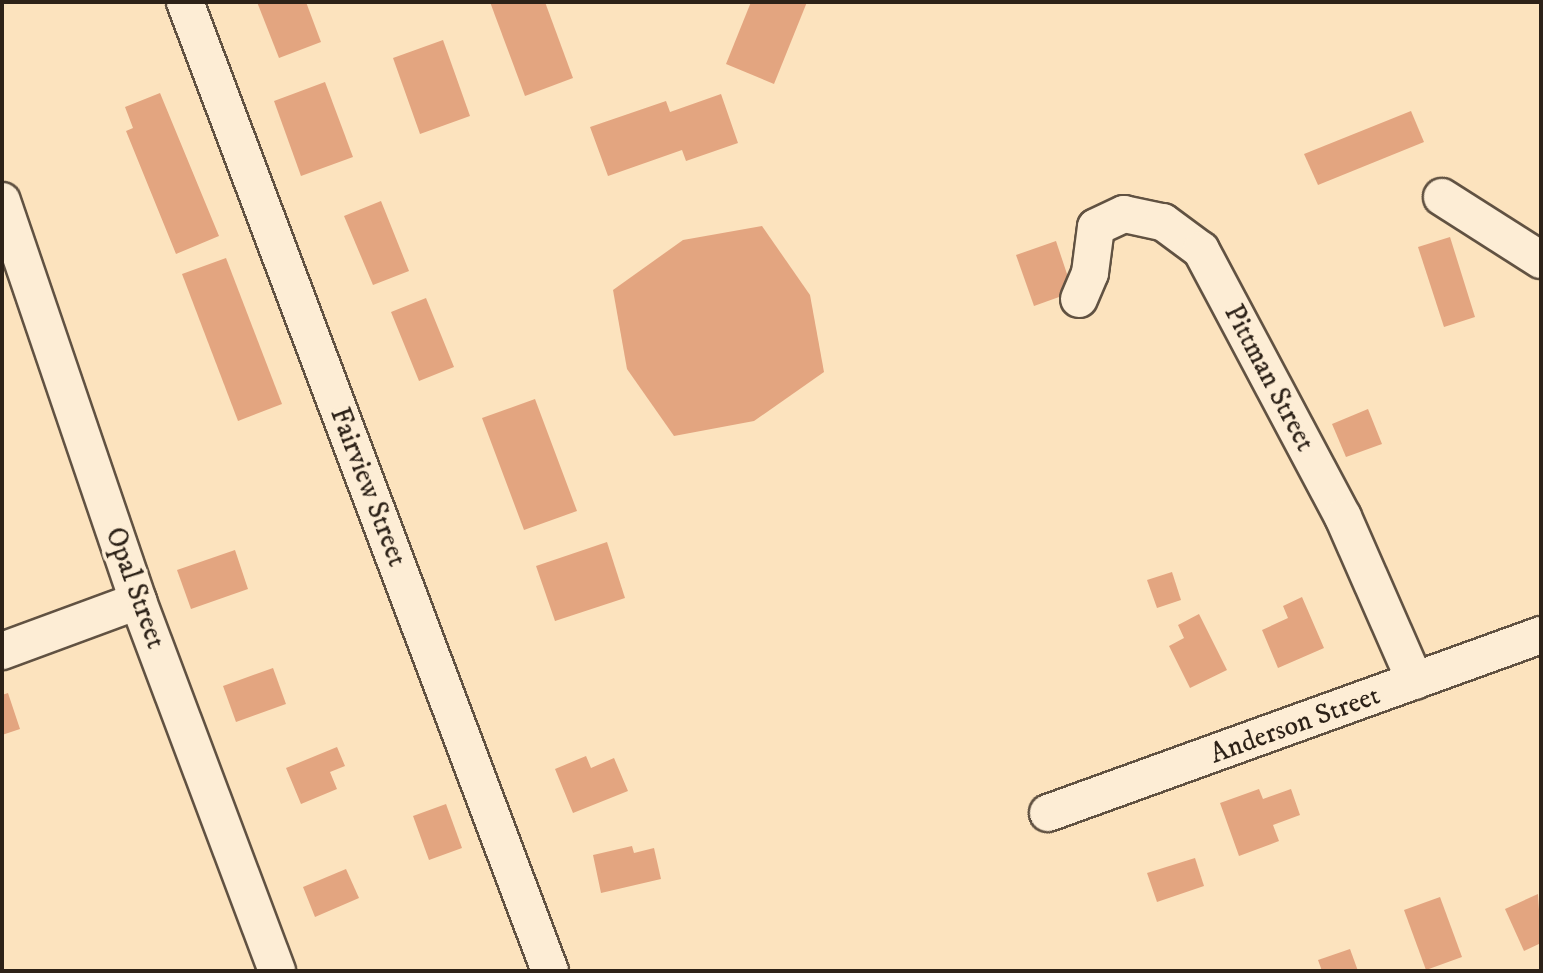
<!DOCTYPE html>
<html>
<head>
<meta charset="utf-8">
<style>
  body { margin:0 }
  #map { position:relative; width:1543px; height:973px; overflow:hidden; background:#fce3be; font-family:"IM FELL DW Pica",serif }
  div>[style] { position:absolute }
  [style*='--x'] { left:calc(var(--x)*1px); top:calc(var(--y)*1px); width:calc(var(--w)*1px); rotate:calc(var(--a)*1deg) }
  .building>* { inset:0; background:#e3a580 }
  .roads { filter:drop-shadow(2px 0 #615242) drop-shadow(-2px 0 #615242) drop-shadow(0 2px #615242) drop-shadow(0 -2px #615242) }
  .minor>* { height:36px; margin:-18px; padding:0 18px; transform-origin:18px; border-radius:18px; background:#fdedd5 }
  span { translate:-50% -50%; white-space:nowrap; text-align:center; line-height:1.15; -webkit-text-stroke:7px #fdedd5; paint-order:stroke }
  .street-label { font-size:28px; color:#2d2218 }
  .frame { position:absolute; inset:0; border:4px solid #2d2218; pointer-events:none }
</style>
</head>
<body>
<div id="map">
  <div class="building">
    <i style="clip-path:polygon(257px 2px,306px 2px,321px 42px,279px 58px)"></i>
    <i style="clip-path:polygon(490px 2px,545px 2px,573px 78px,525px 96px)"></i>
    <i style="clip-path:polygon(751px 2px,807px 2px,774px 84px,726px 64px)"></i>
    <i style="clip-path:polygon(443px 40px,470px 116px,420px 134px,393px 58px)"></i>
    <i style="clip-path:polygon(325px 82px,353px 157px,301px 176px,274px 101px)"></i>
    <i style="clip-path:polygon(160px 93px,219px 236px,176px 254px,126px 131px,133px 128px,125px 107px)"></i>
    <i style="clip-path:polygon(721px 94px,738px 143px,686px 161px,682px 150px,608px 176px,590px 127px,666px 101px,670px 112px)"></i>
    <i style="clip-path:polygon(1411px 111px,1424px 142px,1318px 185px,1304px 154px)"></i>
    <i style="clip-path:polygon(381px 201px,409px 271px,373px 285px,344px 216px)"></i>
    <i style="clip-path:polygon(762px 226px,810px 295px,824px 372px,754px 421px,674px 436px,627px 369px,613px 290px,683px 240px)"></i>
    <i style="clip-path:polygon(1450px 237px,1475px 317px,1444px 327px,1418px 247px)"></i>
    <i style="clip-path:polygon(1056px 241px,1073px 292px,1034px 306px,1016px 255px)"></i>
    <i style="clip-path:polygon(226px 258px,282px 404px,238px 421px,182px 274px)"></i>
    <i style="clip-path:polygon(426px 298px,454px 367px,419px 381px,391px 312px)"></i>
    <i style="clip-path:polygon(535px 399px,577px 511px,524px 530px,482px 418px)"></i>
    <i style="clip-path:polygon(1368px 409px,1382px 444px,1346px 457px,1332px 424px)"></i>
    <i style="clip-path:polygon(607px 542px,625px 598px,555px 621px,536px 566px)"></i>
    <i style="clip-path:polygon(235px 550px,248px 589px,191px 609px,177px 570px)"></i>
    <i style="clip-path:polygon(1172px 572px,1181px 600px,1157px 608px,1147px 580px)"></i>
    <i style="clip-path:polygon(1302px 597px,1324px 648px,1278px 668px,1262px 630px,1288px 618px,1283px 606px)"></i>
    <i style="clip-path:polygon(1199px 614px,1227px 670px,1190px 688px,1169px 646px,1184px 638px,1178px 625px)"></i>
    <i style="clip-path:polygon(273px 668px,286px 704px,236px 722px,223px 686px)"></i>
    <i style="clip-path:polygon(8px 693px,20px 729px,2px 735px,2px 695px)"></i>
    <i style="clip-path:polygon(337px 747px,345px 766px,330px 772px,337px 789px,301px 804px,286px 768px)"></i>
    <i style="clip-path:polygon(586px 756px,591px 768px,614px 758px,628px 791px,573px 813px,555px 769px)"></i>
    <i style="clip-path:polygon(1259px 789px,1263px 799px,1291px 789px,1300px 815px,1273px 825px,1279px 841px,1239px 856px,1220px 803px)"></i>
    <i style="clip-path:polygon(446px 804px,462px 848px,429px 860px,413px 816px)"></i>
    <i style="clip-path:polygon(632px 846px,634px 853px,654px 848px,661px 879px,601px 893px,593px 855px)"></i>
    <i style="clip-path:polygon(1195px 858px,1204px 886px,1157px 902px,1147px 873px)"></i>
    <i style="clip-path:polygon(346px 869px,359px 898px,315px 917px,303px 887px)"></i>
    <i style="clip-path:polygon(1538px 894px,1541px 943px,1524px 951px,1505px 909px)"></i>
    <i style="clip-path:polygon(1440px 897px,1462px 957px,1426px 970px,1404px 910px)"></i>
    <i style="clip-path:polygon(1350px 949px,1358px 971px,1322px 971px,1318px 960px)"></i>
  </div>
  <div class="roads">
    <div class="minor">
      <i style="--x:185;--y:2;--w:1035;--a:69.36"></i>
      <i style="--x:1442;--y:197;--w:117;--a:32.5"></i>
      <i style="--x:2;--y:201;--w:422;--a:71.2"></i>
      <i style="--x:138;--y:601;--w:395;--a:69.4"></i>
      <i style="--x:1079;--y:299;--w:28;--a:-67"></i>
      <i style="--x:1090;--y:273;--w:46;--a:-82.6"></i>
      <i style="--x:1096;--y:227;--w:31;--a:-25"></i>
      <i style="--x:1124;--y:214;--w:40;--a:12"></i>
      <i style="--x:1163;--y:222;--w:47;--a:36.4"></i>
      <i style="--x:1201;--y:250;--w:302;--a:62"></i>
      <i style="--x:1343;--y:517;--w:179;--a:66.3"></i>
      <i style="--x:2;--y:651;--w:145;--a:-20.2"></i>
      <i style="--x:1048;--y:813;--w:524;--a:-19.85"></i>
    </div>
  </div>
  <div class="street-label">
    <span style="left:1269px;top:378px;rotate:62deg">Pittman Street</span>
    <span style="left:368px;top:487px;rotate:69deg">Fairview Street</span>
    <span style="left:135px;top:588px;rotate:70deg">Opal Street</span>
    <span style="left:1295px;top:725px;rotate:-20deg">Anderson Street</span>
  </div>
  <div class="frame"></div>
</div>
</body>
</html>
